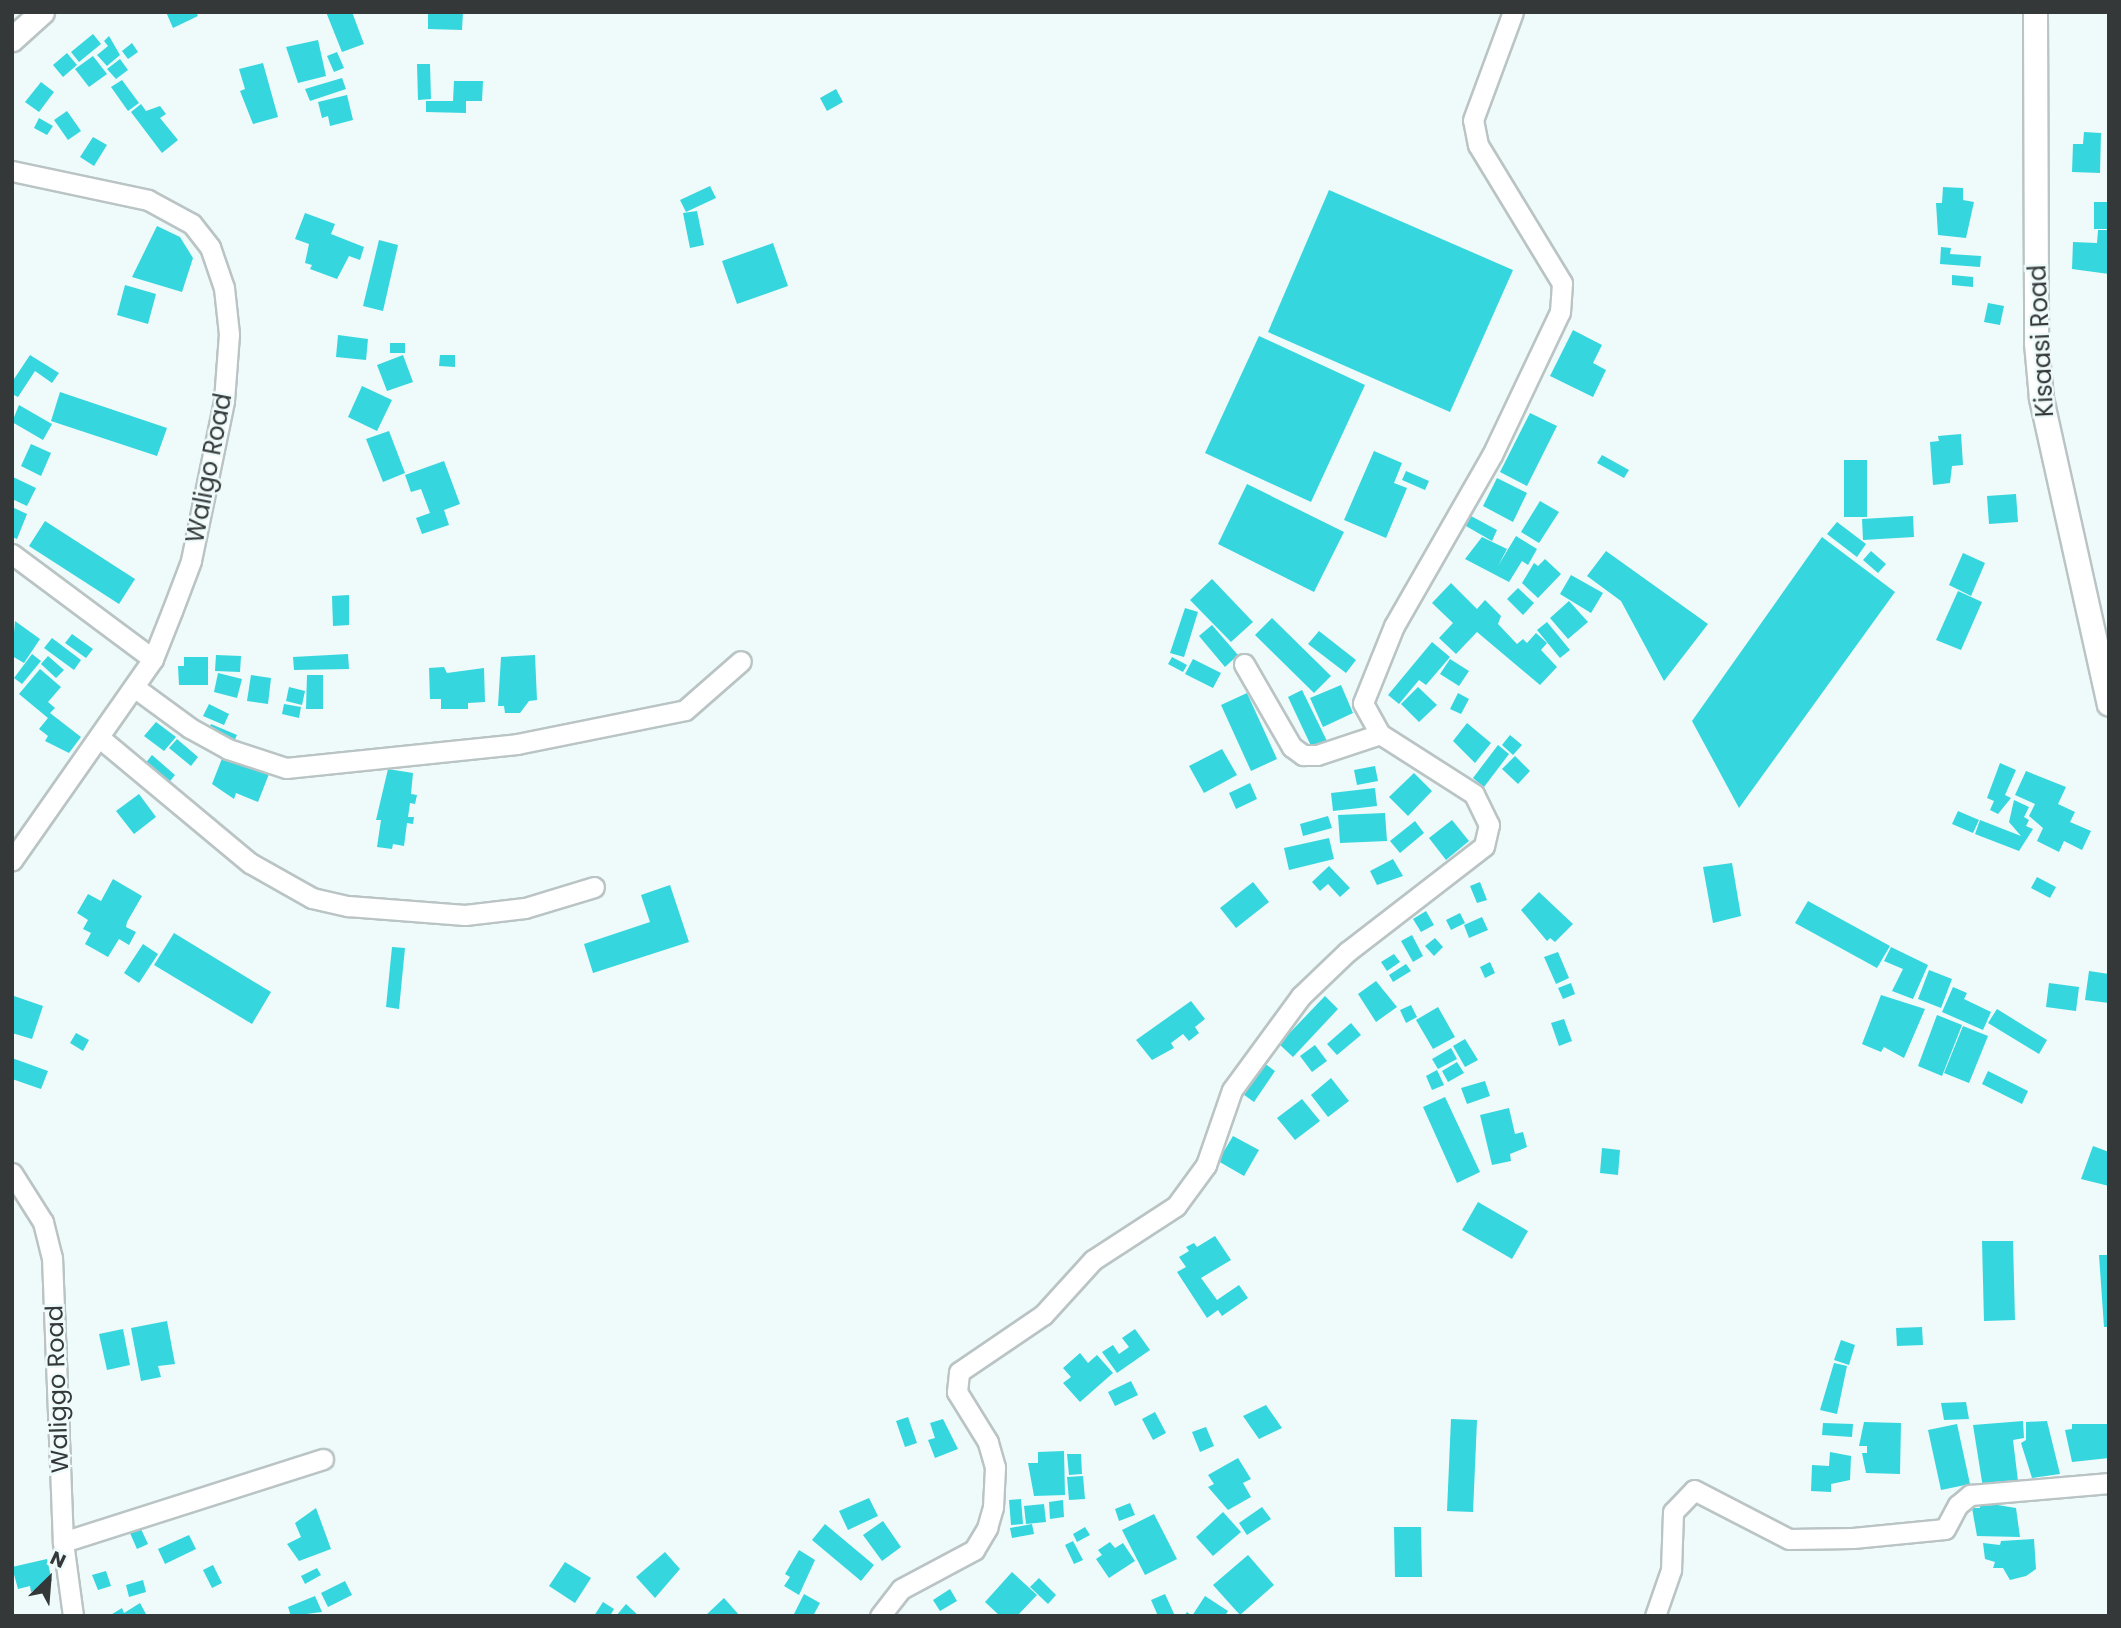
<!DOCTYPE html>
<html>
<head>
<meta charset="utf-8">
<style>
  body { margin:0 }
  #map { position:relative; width:2121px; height:1628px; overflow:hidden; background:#effafa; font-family:Poppins,sans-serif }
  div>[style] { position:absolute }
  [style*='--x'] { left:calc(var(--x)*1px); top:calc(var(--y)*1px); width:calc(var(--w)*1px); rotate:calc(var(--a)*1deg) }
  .building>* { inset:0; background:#36d6de }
  .roads { filter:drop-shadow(2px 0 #bac4c4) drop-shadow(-2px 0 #bac4c4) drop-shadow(0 2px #bac4c4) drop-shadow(0 -2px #bac4c4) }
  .minor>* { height:19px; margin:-9.5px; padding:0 9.5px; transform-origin:9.5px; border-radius:9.5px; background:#fff }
  .major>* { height:23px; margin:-11.5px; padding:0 11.5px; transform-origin:11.5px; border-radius:11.5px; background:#fff }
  span { translate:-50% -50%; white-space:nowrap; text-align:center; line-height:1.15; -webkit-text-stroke:5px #effafa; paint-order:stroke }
  .street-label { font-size:24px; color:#343838 }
  .frame { position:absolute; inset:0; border:14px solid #343838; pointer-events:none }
  .north { position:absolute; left:14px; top:1544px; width:70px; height:70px; -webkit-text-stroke:5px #effafa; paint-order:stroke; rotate:25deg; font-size:19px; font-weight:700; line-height:28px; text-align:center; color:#343838 }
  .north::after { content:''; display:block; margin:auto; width:24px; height:32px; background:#343838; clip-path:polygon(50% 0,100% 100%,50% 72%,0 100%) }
</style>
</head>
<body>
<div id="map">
  <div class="building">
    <i style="clip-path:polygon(166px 12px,196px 12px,198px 16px,173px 28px)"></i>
    <i style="clip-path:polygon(326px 12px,352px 12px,364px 44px,342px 52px)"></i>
    <i style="clip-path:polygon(428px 12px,463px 12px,462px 30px,428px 29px)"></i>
    <i style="clip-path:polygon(93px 34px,101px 44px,79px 62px,71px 52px)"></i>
    <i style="clip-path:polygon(109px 36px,120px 55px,107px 66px,97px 55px,108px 46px,104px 41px)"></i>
    <i style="clip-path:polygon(318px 40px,326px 76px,298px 83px,286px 47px)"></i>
    <i style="clip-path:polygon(132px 43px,138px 52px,128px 59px,122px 51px)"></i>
    <i style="clip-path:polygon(337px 52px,344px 68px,334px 72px,327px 56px)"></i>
    <i style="clip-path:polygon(67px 53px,77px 65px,63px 77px,53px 65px)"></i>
    <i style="clip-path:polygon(93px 56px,107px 74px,89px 87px,75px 69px)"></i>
    <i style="clip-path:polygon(120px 59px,128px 70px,116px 79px,107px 69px)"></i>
    <i style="clip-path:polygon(263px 63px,278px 117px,253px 124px,240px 91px,245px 89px,239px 69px)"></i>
    <i style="clip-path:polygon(417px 64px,430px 64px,431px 99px,418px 100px)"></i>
    <i style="clip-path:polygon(342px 78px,346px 89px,310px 101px,305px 89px)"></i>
    <i style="clip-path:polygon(122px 80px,139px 103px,128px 111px,111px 87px)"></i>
    <i style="clip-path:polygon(454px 81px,483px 81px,482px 101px,466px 101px,466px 113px,426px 112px,426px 101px,453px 101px)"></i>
    <i style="clip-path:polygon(41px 82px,54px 92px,39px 112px,25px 102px)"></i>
    <i style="clip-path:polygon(836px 89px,843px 102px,827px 111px,820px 98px)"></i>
    <i style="clip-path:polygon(347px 95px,353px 120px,330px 126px,328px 116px,322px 118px,318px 102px)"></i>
    <i style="clip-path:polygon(141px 104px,146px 111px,160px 106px,166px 114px,160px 118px,178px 140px,162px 153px,131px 112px)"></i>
    <i style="clip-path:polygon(67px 111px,81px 131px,68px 140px,54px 120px)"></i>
    <i style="clip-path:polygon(39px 118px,53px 126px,47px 135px,34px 128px)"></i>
    <i style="clip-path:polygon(2084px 132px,2101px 133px,2100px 173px,2072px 172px,2073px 144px,2083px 144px)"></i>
    <i style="clip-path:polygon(93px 137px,107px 145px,94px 166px,80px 157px)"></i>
    <i style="clip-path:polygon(710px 186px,716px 198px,686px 212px,680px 200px)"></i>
    <i style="clip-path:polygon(1943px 187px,1963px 188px,1963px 200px,1974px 202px,1966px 238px,1938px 235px,1936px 203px,1942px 203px)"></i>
    <i style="clip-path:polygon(1329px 190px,1513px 270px,1450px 412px,1268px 332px)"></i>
    <i style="clip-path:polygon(2094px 202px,2109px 202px,2109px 229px,2094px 229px)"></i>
    <i style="clip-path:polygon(697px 211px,704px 245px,690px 248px,683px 213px)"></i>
    <i style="clip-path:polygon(305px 213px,335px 224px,331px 234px,364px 247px,360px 260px,349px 256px,337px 279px,310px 269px,312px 265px,305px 263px,309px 244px,295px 239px)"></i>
    <i style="clip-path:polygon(157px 226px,180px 237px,193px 258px,182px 292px,132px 277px)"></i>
    <i style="clip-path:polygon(2098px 230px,2109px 230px,2109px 274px,2072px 269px,2073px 242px,2097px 243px)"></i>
    <i style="clip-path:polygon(379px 240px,398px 245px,383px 311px,363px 306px)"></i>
    <i style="clip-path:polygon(773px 243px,788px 286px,737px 304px,722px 261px)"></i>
    <i style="clip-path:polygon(1941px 247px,1951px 248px,1950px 254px,1981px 256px,1980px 267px,1940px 264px)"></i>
    <i style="clip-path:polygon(1952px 275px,1973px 277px,1973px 287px,1952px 285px)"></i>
    <i style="clip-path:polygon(125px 285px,156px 294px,148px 324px,117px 315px)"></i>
    <i style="clip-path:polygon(1988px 303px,2004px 306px,2000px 325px,1984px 322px)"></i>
    <i style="clip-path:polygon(1573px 330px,1602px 345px,1593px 363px,1606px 370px,1593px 397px,1550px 376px)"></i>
    <i style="clip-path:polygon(338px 335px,368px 339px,366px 360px,336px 357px)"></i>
    <i style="clip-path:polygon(1259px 336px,1365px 385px,1311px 502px,1205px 453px)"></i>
    <i style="clip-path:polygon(390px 343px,405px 343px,405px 353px,390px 353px)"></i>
    <i style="clip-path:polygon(30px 355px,59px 373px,52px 383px,35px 371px,18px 397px,12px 394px,12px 382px)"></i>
    <i style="clip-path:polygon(403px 355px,413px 382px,387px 391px,377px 365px)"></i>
    <i style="clip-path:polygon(440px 355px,455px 355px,455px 367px,439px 366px)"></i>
    <i style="clip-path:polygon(362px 386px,392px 400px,377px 431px,348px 417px)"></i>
    <i style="clip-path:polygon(60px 392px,167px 428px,157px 456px,51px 421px)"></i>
    <i style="clip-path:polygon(19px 405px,52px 424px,43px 440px,12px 422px)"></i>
    <i style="clip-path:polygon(1530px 413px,1557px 426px,1527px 486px,1500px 472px)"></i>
    <i style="clip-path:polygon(389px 431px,405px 473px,383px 482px,366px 439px)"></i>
    <i style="clip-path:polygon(1961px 434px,1963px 465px,1952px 466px,1950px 483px,1933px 485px,1930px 442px,1939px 441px,1938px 436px)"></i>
    <i style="clip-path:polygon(31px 444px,51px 453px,41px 476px,21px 466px)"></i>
    <i style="clip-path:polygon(1374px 451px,1402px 463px,1394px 483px,1407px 488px,1386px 538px,1344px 520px)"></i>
    <i style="clip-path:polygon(1602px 455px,1629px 470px,1624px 478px,1597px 463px)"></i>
    <i style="clip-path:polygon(1844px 460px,1867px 460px,1867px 517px,1844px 517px)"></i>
    <i style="clip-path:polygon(444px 461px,460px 504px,444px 510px,449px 525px,422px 534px,416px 518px,430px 513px,421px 489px,411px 492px,405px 475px)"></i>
    <i style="clip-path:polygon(1406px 471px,1429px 481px,1425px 490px,1402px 480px)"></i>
    <i style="clip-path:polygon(13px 477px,36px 488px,27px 506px,12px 499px)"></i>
    <i style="clip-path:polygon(1497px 478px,1527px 493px,1513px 522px,1483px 506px)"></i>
    <i style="clip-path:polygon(1247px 484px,1344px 532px,1314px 592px,1218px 544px)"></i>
    <i style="clip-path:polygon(2016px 494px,2018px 522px,1989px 524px,1987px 496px)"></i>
    <i style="clip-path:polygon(1540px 501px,1559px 512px,1539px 543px,1521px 532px)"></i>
    <i style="clip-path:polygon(12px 507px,27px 514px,17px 539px,12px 537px)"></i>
    <i style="clip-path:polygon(1471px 516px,1497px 530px,1492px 541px,1466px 526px)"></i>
    <i style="clip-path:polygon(1913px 516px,1914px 537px,1863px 540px,1862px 519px)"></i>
    <i style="clip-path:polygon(45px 521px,135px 579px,119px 604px,29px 546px)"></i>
    <i style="clip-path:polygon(1837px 522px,1866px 544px,1857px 557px,1827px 534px)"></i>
    <i style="clip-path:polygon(1516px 536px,1537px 549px,1528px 565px,1522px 561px,1509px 582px,1465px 559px,1482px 537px,1507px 549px,1498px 566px)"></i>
    <i style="clip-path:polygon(1822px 537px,1895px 592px,1739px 808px,1692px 721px)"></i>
    <i style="clip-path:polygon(1606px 551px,1708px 624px,1664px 681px,1621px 601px,1587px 576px)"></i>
    <i style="clip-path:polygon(1871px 551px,1886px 564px,1878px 573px,1863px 560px)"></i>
    <i style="clip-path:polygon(1963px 553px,1985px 563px,1971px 596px,1949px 585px)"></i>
    <i style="clip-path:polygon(1545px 559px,1561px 574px,1538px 598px,1522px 583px,1534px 563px,1538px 566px)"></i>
    <i style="clip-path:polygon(1571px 575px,1603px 593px,1591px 613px,1560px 594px)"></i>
    <i style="clip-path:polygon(1212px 579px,1253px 622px,1231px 642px,1190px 600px)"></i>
    <i style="clip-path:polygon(1451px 583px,1477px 609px,1485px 600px,1501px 616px,1498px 624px,1517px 644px,1523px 639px,1527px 643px,1536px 633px,1547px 643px,1541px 650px,1557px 667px,1540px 685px,1477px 632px,1456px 654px,1439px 638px,1453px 623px,1432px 603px)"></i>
    <i style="clip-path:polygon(1518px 588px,1534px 603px,1523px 615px,1507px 599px)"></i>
    <i style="clip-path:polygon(1958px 591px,1982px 602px,1961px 650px,1936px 640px)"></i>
    <i style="clip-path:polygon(349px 595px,349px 625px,333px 626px,332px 596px)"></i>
    <i style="clip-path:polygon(1569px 601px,1588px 622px,1568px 639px,1550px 618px)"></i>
    <i style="clip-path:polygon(1185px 608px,1198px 612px,1184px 657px,1170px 653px)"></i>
    <i style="clip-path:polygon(1272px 618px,1331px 676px,1314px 693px,1255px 635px)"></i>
    <i style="clip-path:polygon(15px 621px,40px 639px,24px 663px,12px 656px)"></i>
    <i style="clip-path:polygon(1547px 622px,1570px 650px,1560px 658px,1537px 630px)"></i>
    <i style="clip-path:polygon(1212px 625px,1238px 655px,1225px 667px,1199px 636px)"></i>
    <i style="clip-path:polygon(1319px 631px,1356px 660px,1346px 673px,1308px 644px)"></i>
    <i style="clip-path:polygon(72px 634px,93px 649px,86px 658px,65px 643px)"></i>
    <i style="clip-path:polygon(52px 638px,81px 660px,74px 670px,44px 648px)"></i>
    <i style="clip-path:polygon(1432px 642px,1450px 657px,1426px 685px,1419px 680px,1399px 704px,1388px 695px)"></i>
    <i style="clip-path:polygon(32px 654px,41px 661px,22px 684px,14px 678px)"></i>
    <i style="clip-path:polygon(348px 654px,349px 669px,294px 670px,293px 657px)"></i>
    <i style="clip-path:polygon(216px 655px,241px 656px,240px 672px,215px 671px)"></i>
    <i style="clip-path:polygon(535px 655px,537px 700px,529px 701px,520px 713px,505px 713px,504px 706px,498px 706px,501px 657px)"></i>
    <i style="clip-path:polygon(48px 656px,64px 670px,56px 678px,41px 664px)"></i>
    <i style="clip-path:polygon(184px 657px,208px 657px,208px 685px,179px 685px,178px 666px,184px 666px)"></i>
    <i style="clip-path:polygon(1172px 657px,1187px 665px,1183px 672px,1168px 664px)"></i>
    <i style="clip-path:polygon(1193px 659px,1221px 673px,1213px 688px,1185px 674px)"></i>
    <i style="clip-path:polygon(1450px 659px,1469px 671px,1459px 686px,1440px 674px)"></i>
    <i style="clip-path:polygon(444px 667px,447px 673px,484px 668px,485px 702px,468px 703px,468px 709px,441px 709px,441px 699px,430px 699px,429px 668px)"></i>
    <i style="clip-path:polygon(40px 669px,61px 687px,48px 702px,55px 708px,50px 713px,81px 737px,69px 753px,45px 741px,48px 736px,39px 729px,48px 718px,19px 694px)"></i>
    <i style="clip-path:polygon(218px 673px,242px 679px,237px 698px,214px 692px)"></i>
    <i style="clip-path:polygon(251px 675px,271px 678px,268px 704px,247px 701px)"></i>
    <i style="clip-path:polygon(307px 675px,323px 675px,323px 709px,306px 709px)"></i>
    <i style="clip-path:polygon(1341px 685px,1353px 713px,1323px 727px,1310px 698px)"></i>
    <i style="clip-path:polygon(289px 687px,305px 691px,302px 705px,286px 701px)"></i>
    <i style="clip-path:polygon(1418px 687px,1437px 705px,1419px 722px,1401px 704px)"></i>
    <i style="clip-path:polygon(1302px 690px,1327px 741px,1312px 748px,1288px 697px)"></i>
    <i style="clip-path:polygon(1247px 693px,1277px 759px,1251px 771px,1221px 705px)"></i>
    <i style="clip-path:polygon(1458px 693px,1469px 699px,1461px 714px,1450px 709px)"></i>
    <i style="clip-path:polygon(209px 704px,229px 714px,224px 725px,203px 716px)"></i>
    <i style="clip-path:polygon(284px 704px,301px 707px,299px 718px,282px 714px)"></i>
    <i style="clip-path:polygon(156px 722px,176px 737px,164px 751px,144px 736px)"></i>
    <i style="clip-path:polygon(1467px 723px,1491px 743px,1475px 763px,1453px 741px)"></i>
    <i style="clip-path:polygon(211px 724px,237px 735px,232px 746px,206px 736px)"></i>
    <i style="clip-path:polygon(1510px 735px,1522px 745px,1513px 755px,1502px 745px)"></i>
    <i style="clip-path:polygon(177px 739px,198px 757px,191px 766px,169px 748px)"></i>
    <i style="clip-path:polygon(1498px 745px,1509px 754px,1484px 787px,1473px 778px)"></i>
    <i style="clip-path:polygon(1222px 749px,1237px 775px,1204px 793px,1189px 766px)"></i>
    <i style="clip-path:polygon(152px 755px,175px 775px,167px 785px,144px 765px)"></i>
    <i style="clip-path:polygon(223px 756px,269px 774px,258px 802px,236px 793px,234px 799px,212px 784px)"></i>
    <i style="clip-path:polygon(1515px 756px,1530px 771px,1518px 784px,1502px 769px)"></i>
    <i style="clip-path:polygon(2000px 763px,2016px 770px,2005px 795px,2011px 798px,1998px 814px,1990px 810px,1994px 801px,1987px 798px)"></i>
    <i style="clip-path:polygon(1375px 766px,1378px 781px,1357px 785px,1354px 770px)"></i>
    <i style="clip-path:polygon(388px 769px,413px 773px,411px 794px,417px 795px,415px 804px,410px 803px,408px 817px,414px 817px,413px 824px,407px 823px,404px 846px,393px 844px,392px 849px,377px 847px,381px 820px,376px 820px)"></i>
    <i style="clip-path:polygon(2026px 771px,2066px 787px,2058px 804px,2075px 812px,2070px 822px,2091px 831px,2082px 850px,2064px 841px,2059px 852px,2037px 841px,2043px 828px,2029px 816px,2035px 804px,2015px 795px)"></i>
    <i style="clip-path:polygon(1414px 773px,1432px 791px,1408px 816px,1389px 797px)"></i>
    <i style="clip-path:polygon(1250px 783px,1257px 799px,1236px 809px,1229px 793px)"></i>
    <i style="clip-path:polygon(1375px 788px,1377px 806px,1333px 811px,1331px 793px)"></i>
    <i style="clip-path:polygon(139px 794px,156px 817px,134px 834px,116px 811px)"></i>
    <i style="clip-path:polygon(2014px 800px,2029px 807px,2024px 817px,2029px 820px,2026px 826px,2033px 829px,2019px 851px,1975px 834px,1980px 820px,2021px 836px,2009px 822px)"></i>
    <i style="clip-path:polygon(1958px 811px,1979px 820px,1973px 833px,1952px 824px)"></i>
    <i style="clip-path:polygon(1385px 813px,1387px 841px,1340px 843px,1338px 815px)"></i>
    <i style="clip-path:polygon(1328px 816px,1332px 828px,1303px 836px,1300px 824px)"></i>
    <i style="clip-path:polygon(1452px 820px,1469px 841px,1446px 860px,1429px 838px)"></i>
    <i style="clip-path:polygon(1415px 821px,1424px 833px,1400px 853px,1390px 841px)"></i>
    <i style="clip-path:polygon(1329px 838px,1334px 859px,1289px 870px,1284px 848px)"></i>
    <i style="clip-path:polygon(1393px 859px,1403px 876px,1377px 885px,1370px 871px)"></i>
    <i style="clip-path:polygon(1732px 863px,1741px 916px,1713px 923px,1703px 867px)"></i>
    <i style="clip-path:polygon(1329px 866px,1350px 888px,1340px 897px,1328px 884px,1320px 891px,1312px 882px)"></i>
    <i style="clip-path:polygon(2037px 877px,2056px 887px,2050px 898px,2031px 888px)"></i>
    <i style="clip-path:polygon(113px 879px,142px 896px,127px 922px,126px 927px,136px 932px,129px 945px,119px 939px,108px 957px,85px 944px,91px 933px,83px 929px,88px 920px,77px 913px,88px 894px,101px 901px)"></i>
    <i style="clip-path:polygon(1253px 882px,1269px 902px,1236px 928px,1220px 908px)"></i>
    <i style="clip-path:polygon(1480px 882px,1487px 900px,1477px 903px,1470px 886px)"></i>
    <i style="clip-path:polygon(670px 885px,689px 942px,593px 973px,584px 944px,650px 922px,641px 895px)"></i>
    <i style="clip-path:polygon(1539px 892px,1573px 924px,1555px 942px,1550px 938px,1547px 941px,1521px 910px)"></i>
    <i style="clip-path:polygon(1808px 901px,1890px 946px,1877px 968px,1795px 923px)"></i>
    <i style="clip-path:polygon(1426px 911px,1434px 925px,1421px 932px,1413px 919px)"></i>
    <i style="clip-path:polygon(1460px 913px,1465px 923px,1451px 930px,1446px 920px)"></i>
    <i style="clip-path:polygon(1482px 917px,1488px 930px,1469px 938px,1464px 925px)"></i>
    <i style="clip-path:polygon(174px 933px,271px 992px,252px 1024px,154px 965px)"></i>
    <i style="clip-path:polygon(1412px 935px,1423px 956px,1413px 962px,1401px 941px)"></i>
    <i style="clip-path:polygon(1435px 938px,1443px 947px,1434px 956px,1425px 946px)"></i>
    <i style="clip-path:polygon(143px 944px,158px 954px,139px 983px,124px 973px)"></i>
    <i style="clip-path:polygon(392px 947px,405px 948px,399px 1009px,386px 1007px)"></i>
    <i style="clip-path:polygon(1891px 947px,1928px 965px,1913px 999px,1892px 991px,1903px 969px,1884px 961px)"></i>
    <i style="clip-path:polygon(1558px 952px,1569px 978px,1556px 984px,1544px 957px)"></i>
    <i style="clip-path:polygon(1394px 954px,1400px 962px,1387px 971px,1381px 962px)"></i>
    <i style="clip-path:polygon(1490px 962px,1495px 973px,1485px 978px,1480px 967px)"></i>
    <i style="clip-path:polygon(1406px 964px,1411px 971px,1393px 982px,1389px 975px)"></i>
    <i style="clip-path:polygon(1929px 970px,1952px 979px,1941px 1008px,1918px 999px)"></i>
    <i style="clip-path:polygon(2089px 971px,2109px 974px,2109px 1003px,2085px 1000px)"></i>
    <i style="clip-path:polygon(1376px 981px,1397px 1007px,1376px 1022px,1358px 994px)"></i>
    <i style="clip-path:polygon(1571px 983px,1575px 994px,1563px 999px,1558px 988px)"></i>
    <i style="clip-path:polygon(2049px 983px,2079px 987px,2076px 1011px,2046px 1007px)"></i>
    <i style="clip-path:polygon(1953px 987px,1967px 993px,1964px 999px,1991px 1012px,1983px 1030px,1942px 1012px)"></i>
    <i style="clip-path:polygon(1881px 995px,1925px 1009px,1904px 1058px,1884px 1047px,1881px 1052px,1862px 1044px)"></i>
    <i style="clip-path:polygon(14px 996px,43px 1006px,32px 1039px,12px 1033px)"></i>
    <i style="clip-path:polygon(1325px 996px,1338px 1009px,1293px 1057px,1279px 1044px)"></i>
    <i style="clip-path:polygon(1191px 1001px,1205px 1019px,1195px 1027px,1199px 1033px,1189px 1041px,1183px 1034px,1171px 1043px,1174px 1048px,1152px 1060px,1136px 1040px)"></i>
    <i style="clip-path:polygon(1411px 1005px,1417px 1017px,1406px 1023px,1400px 1010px)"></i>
    <i style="clip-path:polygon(1438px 1007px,1455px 1037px,1433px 1049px,1416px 1020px)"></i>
    <i style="clip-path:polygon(1997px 1009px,2047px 1040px,2039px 1054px,1988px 1023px)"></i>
    <i style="clip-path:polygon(1937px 1015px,1962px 1025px,1942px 1076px,1918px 1066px)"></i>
    <i style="clip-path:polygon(1564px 1019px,1572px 1041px,1559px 1046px,1551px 1023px)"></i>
    <i style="clip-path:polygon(1351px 1023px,1361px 1035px,1337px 1055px,1327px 1044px)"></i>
    <i style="clip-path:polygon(1963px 1026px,1988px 1036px,1969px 1083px,1944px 1073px)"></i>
    <i style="clip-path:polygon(76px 1033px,89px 1040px,83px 1051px,70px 1043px)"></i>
    <i style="clip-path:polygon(1465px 1039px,1478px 1060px,1465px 1067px,1453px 1046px)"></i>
    <i style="clip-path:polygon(1315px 1045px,1327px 1061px,1312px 1072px,1300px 1056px)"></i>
    <i style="clip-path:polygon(1451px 1048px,1457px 1059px,1438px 1069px,1432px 1059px)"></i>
    <i style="clip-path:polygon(12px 1058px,48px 1071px,41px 1089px,12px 1079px)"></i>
    <i style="clip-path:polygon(1261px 1061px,1275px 1071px,1254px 1102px,1240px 1092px)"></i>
    <i style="clip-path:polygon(1457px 1062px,1464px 1073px,1448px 1082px,1442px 1071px)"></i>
    <i style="clip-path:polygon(1437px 1070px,1444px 1085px,1432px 1090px,1426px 1076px)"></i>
    <i style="clip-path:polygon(1988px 1071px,2028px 1091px,2022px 1104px,1982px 1084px)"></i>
    <i style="clip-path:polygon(1331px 1078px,1349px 1101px,1328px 1117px,1311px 1095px)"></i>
    <i style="clip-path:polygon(1485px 1081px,1490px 1096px,1467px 1104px,1461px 1088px)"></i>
    <i style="clip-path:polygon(1445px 1097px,1480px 1172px,1457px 1183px,1423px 1107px)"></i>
    <i style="clip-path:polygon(1302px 1099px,1320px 1121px,1295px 1140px,1277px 1118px)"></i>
    <i style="clip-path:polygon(1509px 1108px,1515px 1134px,1523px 1132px,1527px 1147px,1510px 1154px,1511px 1161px,1492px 1165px,1480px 1115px)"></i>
    <i style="clip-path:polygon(1233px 1136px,1259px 1150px,1244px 1176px,1218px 1161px)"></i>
    <i style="clip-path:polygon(2093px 1146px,2109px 1152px,2109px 1186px,2081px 1179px)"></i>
    <i style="clip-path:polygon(1602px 1148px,1620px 1150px,1618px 1175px,1600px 1173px)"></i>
    <i style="clip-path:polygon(1478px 1202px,1528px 1231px,1512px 1259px,1462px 1230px)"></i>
    <i style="clip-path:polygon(1215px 1236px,1231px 1260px,1201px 1278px,1217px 1300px,1239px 1285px,1248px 1298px,1222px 1316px,1218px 1310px,1207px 1318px,1177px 1272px,1186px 1267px,1179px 1257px,1189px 1251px,1186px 1247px,1194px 1243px,1197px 1247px)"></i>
    <i style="clip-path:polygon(1982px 1241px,2013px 1241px,2015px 1320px,1984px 1321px)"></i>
    <i style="clip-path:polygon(2099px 1255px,2109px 1255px,2109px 1327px,2104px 1327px)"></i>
    <i style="clip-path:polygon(167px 1321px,175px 1364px,158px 1366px,161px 1377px,141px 1381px,131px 1328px)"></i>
    <i style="clip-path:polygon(1922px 1327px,1923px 1345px,1897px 1346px,1896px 1328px)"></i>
    <i style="clip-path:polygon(123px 1329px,130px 1365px,107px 1370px,99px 1334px)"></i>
    <i style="clip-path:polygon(1135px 1329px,1150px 1350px,1117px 1373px,1102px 1352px,1113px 1345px,1119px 1354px,1129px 1347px,1122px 1338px)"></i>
    <i style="clip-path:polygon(1841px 1340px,1855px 1345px,1849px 1365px,1834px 1360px)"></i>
    <i style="clip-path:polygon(1080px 1353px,1088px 1363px,1097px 1355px,1113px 1373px,1080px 1402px,1063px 1383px,1071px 1377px,1063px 1368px)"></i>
    <i style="clip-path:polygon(1834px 1363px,1847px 1366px,1837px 1414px,1820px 1410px)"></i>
    <i style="clip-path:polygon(1131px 1381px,1138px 1395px,1115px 1406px,1108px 1392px)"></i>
    <i style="clip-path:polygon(1966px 1402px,1969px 1419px,1944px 1420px,1941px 1403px)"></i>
    <i style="clip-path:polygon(1266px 1405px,1282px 1428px,1259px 1439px,1243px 1416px)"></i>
    <i style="clip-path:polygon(1155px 1412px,1166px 1433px,1153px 1440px,1142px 1419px)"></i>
    <i style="clip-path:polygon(908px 1417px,917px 1443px,905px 1447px,896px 1421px)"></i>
    <i style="clip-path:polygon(943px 1419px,958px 1449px,935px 1458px,928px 1440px,935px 1438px,930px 1423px)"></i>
    <i style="clip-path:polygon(1451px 1419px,1477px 1420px,1473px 1512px,1447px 1511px)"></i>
    <i style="clip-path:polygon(2023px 1421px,2024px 1438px,2013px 1440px,2018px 1481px,1983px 1488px,1973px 1425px)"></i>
    <i style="clip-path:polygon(2047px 1421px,2060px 1474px,2032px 1478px,2021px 1443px,2026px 1440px,2026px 1422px)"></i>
    <i style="clip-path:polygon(1864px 1422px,1901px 1423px,1900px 1474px,1866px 1473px,1862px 1453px,1867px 1453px,1867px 1446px,1859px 1446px)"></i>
    <i style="clip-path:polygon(1823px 1423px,1853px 1424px,1852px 1437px,1822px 1435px)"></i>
    <i style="clip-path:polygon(1957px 1424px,1970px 1484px,1941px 1490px,1928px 1430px)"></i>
    <i style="clip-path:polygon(2072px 1424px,2109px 1424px,2109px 1458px,2072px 1462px,2065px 1430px,2072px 1429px)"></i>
    <i style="clip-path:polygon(1206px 1427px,1214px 1446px,1200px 1452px,1192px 1432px)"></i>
    <i style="clip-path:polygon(1064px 1451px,1065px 1495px,1034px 1496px,1028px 1463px,1038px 1463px,1038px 1452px)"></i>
    <i style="clip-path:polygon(1830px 1452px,1851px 1456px,1850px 1480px,1831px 1484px,1831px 1492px,1811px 1491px,1812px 1465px,1829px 1466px)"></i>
    <i style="clip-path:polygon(1067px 1454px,1081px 1454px,1082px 1474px,1069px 1475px)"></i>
    <i style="clip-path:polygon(1238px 1458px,1251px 1479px,1243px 1483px,1251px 1497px,1228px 1510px,1208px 1487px,1214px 1484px,1208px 1475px)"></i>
    <i style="clip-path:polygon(1083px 1476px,1085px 1499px,1069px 1500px,1067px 1477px)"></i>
    <i style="clip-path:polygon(869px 1498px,878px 1516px,848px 1530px,839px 1511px)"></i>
    <i style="clip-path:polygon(1021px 1499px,1023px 1524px,1011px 1525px,1009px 1500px)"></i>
    <i style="clip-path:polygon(1063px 1500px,1064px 1517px,1050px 1519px,1049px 1502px)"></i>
    <i style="clip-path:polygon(1979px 1502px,2016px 1508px,2020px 1537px,1977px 1536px,1972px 1508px,1980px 1508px)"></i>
    <i style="clip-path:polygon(1130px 1503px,1135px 1515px,1119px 1521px,1115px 1509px)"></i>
    <i style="clip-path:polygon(1044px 1504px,1046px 1522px,1026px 1524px,1024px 1506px)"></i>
    <i style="clip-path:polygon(1262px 1507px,1271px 1519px,1247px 1535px,1239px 1523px)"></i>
    <i style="clip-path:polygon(316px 1508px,331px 1549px,299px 1561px,287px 1544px,301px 1537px,295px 1523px)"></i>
    <i style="clip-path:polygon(1223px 1512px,1241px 1532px,1213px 1556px,1196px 1537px)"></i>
    <i style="clip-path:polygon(1154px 1514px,1177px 1559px,1145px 1575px,1122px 1530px)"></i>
    <i style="clip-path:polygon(883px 1521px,901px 1547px,882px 1561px,863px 1535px)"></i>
    <i style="clip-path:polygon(825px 1524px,874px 1565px,861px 1581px,812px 1540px)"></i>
    <i style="clip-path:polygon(1032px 1524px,1034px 1534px,1012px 1538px,1010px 1528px)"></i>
    <i style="clip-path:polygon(1085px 1527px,1090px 1535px,1077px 1542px,1073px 1534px)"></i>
    <i style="clip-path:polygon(1394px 1527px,1421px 1527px,1422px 1577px,1395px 1577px)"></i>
    <i style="clip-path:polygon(141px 1529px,148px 1544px,137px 1549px,130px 1533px)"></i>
    <i style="clip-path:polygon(189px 1535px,196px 1549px,165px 1564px,158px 1549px)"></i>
    <i style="clip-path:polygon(2034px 1539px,2036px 1569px,2026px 1576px,2010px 1580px,2003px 1568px,1993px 1568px,1995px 1562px,1985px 1559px,1983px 1543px,2000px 1545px,2001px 1541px)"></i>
    <i style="clip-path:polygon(1073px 1541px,1083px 1560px,1074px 1564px,1065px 1545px)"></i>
    <i style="clip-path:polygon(1110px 1542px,1115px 1548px,1123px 1543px,1135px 1561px,1109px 1578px,1096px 1559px,1102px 1555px,1098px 1550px)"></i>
    <i style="clip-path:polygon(799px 1550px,815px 1560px,799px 1595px,784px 1586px,790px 1577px,785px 1574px)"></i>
    <i style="clip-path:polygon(665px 1552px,680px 1569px,655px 1598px,636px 1577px)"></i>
    <i style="clip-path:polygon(1248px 1555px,1274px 1585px,1240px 1615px,1213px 1585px)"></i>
    <i style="clip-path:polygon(47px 1559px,52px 1581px,31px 1592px,30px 1586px,18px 1589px,12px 1567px)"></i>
    <i style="clip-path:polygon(565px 1562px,591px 1578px,575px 1603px,549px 1586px)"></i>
    <i style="clip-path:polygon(213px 1565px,222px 1583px,212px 1588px,203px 1570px)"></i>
    <i style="clip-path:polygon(317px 1568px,321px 1575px,305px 1584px,301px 1576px)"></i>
    <i style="clip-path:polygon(106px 1571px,111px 1586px,98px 1590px,92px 1575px)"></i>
    <i style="clip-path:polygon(1012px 1572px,1037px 1595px,1017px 1616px,1000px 1616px,985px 1602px)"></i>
    <i style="clip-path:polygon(1039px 1578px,1056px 1595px,1048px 1604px,1030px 1587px)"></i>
    <i style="clip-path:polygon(143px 1580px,146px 1592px,129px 1597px,126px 1585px)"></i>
    <i style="clip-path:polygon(345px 1581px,352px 1595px,328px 1607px,321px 1593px)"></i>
    <i style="clip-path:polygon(950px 1589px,957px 1601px,940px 1611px,933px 1600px)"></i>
    <i style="clip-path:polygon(804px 1594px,820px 1603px,813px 1616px,793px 1616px)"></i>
    <i style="clip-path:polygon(1165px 1594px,1175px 1616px,1158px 1616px,1151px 1600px)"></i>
    <i style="clip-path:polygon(315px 1596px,322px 1612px,291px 1616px,288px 1607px)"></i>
    <i style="clip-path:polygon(1205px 1596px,1228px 1611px,1225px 1616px,1184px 1616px,1187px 1612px,1192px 1616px)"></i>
    <i style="clip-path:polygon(724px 1598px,740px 1616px,705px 1616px)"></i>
    <i style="clip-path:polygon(603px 1602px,614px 1609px,610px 1616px,594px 1616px)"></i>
    <i style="clip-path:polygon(140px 1603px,147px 1616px,109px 1616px,122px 1608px,124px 1613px)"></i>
    <i style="clip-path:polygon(626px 1604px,639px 1616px,616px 1616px)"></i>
  </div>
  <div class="roads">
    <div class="minor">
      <i style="--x:12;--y:171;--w:139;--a:12"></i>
      <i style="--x:148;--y:200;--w:50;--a:28.6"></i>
      <i style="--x:192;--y:224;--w:29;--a:52"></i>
      <i style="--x:210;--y:247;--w:43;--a:71.1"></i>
      <i style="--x:224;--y:288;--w:46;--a:83.8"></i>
      <i style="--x:229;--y:334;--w:67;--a:94.3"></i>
      <i style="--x:224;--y:401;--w:163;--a:101.7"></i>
      <i style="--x:191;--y:561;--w:53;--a:110.8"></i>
      <i style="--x:172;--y:611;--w:52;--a:111.6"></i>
      <i style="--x:153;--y:659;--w:246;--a:125"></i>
      <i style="--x:12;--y:554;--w:176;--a:36.7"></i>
      <i style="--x:1244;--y:664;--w:96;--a:60"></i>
      <i style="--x:1292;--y:747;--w:14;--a:36"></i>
      <i style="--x:1303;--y:755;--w:14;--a:0"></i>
      <i style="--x:1317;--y:755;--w:66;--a:-18.4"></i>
      <i style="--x:134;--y:687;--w:69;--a:36.2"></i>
      <i style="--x:190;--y:728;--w:43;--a:28.9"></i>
      <i style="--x:228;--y:749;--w:61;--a:18.1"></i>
      <i style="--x:286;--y:768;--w:232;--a:-5.9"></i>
      <i style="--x:517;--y:744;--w:171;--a:-11.4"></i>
      <i style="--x:685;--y:710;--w:74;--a:-41.2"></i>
      <i style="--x:101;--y:739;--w:194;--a:39.8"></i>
      <i style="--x:250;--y:863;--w:71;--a:29.4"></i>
      <i style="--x:312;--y:898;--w:37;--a:13"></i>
      <i style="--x:348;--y:906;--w:117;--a:4.4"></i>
      <i style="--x:465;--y:915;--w:60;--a:-6.7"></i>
      <i style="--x:525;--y:908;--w:72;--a:-16.9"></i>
      <i style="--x:12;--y:1173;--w:58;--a:57.7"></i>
      <i style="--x:43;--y:1222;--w:36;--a:76"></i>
      <i style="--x:52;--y:1257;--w:285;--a:87.8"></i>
      <i style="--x:63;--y:1542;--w:75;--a:82.3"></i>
      <i style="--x:63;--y:1542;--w:273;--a:-17.7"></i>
      <i style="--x:880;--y:1616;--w:34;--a:-52"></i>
      <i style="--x:901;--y:1589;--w:83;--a:-28.1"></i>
      <i style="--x:974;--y:1550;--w:26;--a:-59"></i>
      <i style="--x:987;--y:1528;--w:22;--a:-74"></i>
      <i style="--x:993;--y:1507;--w:40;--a:-87.1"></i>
      <i style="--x:995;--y:1467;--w:26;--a:-106"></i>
      <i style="--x:988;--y:1442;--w:59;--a:-121.8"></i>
      <i style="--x:957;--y:1392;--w:20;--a:-84"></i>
      <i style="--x:959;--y:1372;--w:102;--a:-34.2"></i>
      <i style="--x:1043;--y:1315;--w:74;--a:-47.7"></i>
      <i style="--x:1093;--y:1260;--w:99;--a:-33"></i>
      <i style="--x:1176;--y:1206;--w:51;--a:-53.8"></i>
      <i style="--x:1206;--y:1165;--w:79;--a:-70.9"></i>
      <i style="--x:1232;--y:1090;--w:117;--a:-53.7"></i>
      <i style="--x:1301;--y:996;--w:64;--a:-43.7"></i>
      <i style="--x:1347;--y:952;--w:173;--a:-37.7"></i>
      <i style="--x:1484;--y:846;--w:22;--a:-77"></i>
      <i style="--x:1489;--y:825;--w:34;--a:-116"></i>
      <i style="--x:1474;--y:794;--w:112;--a:-147.4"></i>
      <i style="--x:1380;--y:734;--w:35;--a:-119"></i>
      <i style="--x:1363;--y:703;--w:83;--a:-68.1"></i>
      <i style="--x:1394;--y:626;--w:197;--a:-60.2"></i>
      <i style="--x:1492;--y:455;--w:158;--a:-64.6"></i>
      <i style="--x:1560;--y:312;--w:29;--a:-86"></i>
      <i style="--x:1562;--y:283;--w:162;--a:-121.3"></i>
      <i style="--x:1478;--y:145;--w:25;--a:-101"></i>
      <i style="--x:1473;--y:120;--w:115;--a:-69.7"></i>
      <i style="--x:1655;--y:1616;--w:49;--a:-70.8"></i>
      <i style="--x:1671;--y:1570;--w:58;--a:-88"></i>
      <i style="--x:1673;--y:1512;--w:30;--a:-46"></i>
      <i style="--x:1694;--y:1490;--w:107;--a:27.3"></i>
      <i style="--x:1789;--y:1539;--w:64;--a:-0.9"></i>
      <i style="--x:1853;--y:1538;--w:92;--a:-5.6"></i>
      <i style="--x:1945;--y:1529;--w:27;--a:-62"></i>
      <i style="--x:1958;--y:1505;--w:16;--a:-40"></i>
      <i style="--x:1970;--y:1495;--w:140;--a:-4.9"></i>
    </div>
    <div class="major">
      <i style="--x:2035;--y:12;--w:331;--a:89.8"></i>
      <i style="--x:2036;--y:343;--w:55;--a:84.8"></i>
      <i style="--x:2041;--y:398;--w:313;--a:77.5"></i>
      <i style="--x:12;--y:39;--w:40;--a:-42"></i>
    </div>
  </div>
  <div class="street-label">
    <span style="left:2041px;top:341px;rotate:-93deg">Kisaasi Road</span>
    <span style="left:209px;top:468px;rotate:-79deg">Waligo Road</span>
    <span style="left:57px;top:1389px;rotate:-92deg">Waliggo Road</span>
  </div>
  <div class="frame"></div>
  <div class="north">N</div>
</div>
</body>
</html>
